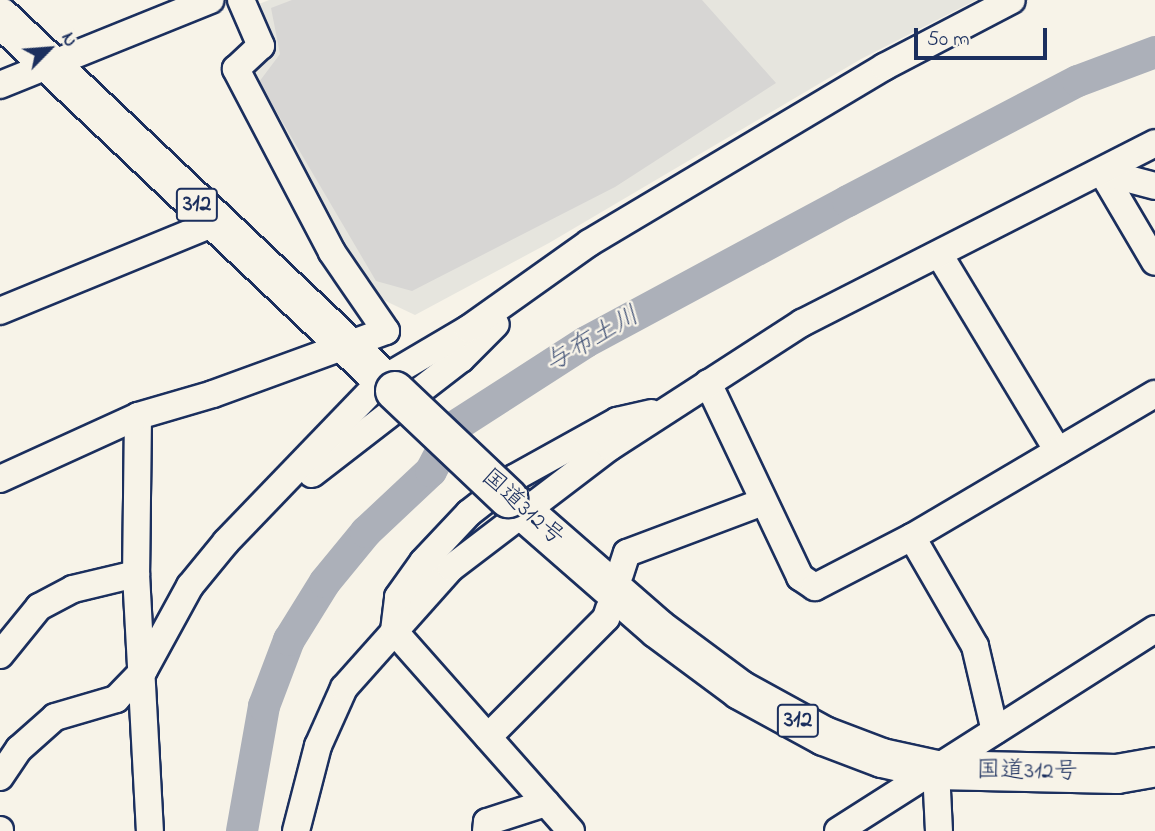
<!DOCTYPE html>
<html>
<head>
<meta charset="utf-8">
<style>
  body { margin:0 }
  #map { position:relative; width:1155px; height:831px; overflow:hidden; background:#f7f3e8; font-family:"Indie Flower","Klee One",sans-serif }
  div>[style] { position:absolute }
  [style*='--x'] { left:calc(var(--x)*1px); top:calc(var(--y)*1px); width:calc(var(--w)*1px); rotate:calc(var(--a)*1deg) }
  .built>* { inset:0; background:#e6e5de }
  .green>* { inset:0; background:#d7d6d4 }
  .river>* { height:32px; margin:-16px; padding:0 16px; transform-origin:16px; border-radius:16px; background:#acb0b9 }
  .roads { filter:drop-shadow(2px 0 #1b2f5e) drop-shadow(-2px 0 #1b2f5e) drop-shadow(0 2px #1b2f5e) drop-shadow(0 -2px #1b2f5e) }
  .minor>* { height:26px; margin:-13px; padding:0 13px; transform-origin:13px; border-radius:13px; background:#f7f3e8 }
  .highway>* { height:38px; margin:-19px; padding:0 19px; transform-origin:19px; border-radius:19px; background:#f7f3e8 }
  .bridges { filter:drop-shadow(2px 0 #1b2f5e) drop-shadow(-2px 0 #1b2f5e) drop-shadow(0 2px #1b2f5e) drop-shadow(0 -2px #1b2f5e) }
  .highway-bridge>* { height:38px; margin:-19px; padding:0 19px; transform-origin:19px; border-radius:19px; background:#f7f3e8 }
  span { translate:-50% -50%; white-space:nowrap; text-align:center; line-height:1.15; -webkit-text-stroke:5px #f7f3e8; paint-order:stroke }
  .shield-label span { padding:2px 5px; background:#f7f3e8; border:2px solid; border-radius:5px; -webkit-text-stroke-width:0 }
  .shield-label { font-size:23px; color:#1b2f5e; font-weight:700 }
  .street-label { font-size:24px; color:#1b2f5e }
  .water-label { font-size:26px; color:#465679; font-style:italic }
  .north { position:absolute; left:14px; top:14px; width:70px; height:70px; -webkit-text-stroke:5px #f7f3e8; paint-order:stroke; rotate:65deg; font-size:19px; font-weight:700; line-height:28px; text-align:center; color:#1b2f5e }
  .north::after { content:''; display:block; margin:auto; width:24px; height:32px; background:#1b2f5e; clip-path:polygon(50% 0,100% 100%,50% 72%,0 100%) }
  .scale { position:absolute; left:914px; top:28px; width:133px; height:32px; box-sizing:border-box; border:4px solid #1b2f5e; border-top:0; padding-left:9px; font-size:21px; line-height:24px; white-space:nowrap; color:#1b2f5e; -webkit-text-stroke:5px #f7f3e8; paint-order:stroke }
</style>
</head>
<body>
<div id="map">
  <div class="built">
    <i style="clip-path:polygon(269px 0,976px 0,861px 59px,549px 243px,415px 315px,375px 296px,251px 75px,273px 56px,259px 4px)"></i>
  </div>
  <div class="green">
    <i style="clip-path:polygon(292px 0,702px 0,776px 83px,615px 187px,412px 291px,376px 281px,259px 82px,280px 54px,271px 8px)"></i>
  </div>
  <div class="river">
    <i style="--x:242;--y:831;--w:127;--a:-80"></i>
    <i style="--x:264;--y:706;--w:71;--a:-69.3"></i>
    <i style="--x:289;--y:640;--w:68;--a:-58.2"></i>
    <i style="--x:325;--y:582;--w:65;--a:-50.6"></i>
    <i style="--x:366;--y:532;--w:89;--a:-43.2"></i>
    <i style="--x:431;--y:471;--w:50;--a:-62.4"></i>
    <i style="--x:454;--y:427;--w:157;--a:-32.8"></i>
    <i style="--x:586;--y:342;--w:298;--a:-28.3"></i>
    <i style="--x:848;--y:201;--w:259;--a:-27.6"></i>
    <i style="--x:1078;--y:81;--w:82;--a:-20.6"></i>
  </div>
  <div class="roads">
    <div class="minor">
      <i style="--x:0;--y:85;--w:227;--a:-22"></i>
      <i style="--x:1102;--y:172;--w:104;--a:59.5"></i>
      <i style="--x:1102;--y:172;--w:55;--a:14.8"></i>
      <i style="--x:939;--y:254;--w:230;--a:58.9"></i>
      <i style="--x:0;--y:311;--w:232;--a:-22.3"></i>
      <i style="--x:708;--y:383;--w:215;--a:64.6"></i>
      <i style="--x:800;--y:577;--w:18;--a:34"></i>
      <i style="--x:815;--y:587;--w:109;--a:-27.3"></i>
      <i style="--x:912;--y:537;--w:282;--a:-30.5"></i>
      <i style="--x:138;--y:416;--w:158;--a:90.7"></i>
      <i style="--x:136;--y:574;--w:257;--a:86.9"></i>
      <i style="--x:312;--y:474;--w:188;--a:-37.7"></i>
      <i style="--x:461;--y:359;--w:49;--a:-45"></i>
      <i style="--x:0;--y:479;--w:152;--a:-24.5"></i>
      <i style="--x:138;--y:416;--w:78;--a:-16.3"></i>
      <i style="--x:213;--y:394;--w:184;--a:-20"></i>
      <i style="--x:386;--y:331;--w:96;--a:-124.4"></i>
      <i style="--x:332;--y:252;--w:207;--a:-117.7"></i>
      <i style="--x:236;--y:69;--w:34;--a:-43"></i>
      <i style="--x:261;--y:46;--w:50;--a:-113.5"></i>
      <i style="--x:912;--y:537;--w:126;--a:60"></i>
      <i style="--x:975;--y:646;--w:87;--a:76.8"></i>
      <i style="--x:620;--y:574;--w:22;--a:-72"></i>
      <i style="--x:627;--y:553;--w:145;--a:-20.6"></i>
      <i style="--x:0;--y:655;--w:62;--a:-50.9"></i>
      <i style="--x:39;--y:607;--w:38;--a:-28"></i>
      <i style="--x:73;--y:589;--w:65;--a:-13.4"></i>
      <i style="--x:488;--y:737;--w:168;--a:-45.2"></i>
      <i style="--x:606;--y:618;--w:9;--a:-72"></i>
      <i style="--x:936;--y:770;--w:61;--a:87.2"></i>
      <i style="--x:0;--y:777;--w:34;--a:-56"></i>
      <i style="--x:19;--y:749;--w:48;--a:-41.6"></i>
      <i style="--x:55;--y:717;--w:64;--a:-16.4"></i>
      <i style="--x:116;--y:699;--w:40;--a:-46"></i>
      <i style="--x:144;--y:670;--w:96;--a:-61.3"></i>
      <i style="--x:190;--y:586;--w:57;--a:-50.7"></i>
      <i style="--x:226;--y:542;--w:226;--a:-46.1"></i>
      <i style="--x:383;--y:379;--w:99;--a:-30.5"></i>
      <i style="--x:468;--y:329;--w:148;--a:-35.4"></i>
      <i style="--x:589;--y:243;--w:344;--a:-30.8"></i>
      <i style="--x:884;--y:67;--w:144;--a:-27.6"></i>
      <i style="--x:0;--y:830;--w:1;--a:90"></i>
      <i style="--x:296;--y:831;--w:88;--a:-75.5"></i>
      <i style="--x:318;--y:746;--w:64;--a:-65.9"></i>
      <i style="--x:344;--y:688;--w:161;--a:-48.3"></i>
      <i style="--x:451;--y:568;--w:200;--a:-37.3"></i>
      <i style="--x:610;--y:447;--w:229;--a:-32.9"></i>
      <i style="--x:802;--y:323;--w:396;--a:-27"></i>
      <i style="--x:486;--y:831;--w:9;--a:-84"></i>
      <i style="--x:487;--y:822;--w:62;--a:-17.9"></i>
      <i style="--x:571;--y:831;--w:267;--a:-131.5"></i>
      <i style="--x:394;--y:631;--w:34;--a:-83"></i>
      <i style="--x:398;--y:597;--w:43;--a:-54.5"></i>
      <i style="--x:423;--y:562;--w:67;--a:-46.8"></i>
      <i style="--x:469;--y:513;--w:57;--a:-37.9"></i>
      <i style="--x:514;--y:478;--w:118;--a:-29"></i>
      <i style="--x:617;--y:421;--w:35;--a:-13"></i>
      <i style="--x:838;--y:831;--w:376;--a:-32.5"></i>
    </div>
    <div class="highway">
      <i style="--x:0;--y:17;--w:544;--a:43.44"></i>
      <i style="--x:508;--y:498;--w:199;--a:41.1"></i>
      <i style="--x:658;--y:629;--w:102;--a:36.6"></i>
      <i style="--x:740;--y:690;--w:96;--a:28.7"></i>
      <i style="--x:824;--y:736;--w:62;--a:20.8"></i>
      <i style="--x:882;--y:758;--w:55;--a:12.5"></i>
      <i style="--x:936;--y:770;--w:181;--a:1.3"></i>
      <i style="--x:1117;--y:774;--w:39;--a:-10"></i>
    </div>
  </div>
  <div class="bridges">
    <div class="highway-bridge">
      <i style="--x:395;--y:391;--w:156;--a:43.4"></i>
    </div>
  </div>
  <div class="shield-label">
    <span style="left:197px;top:205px">312</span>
    <span style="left:798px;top:721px">312</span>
  </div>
  <div class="street-label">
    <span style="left:522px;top:508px;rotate:42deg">国道312号</span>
    <span style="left:1027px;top:772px;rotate:1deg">国道312号</span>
  </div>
  <div class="water-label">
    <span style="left:593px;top:341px;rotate:-30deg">与布土川</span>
  </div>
  <div class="north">N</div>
  <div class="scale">50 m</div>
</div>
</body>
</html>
